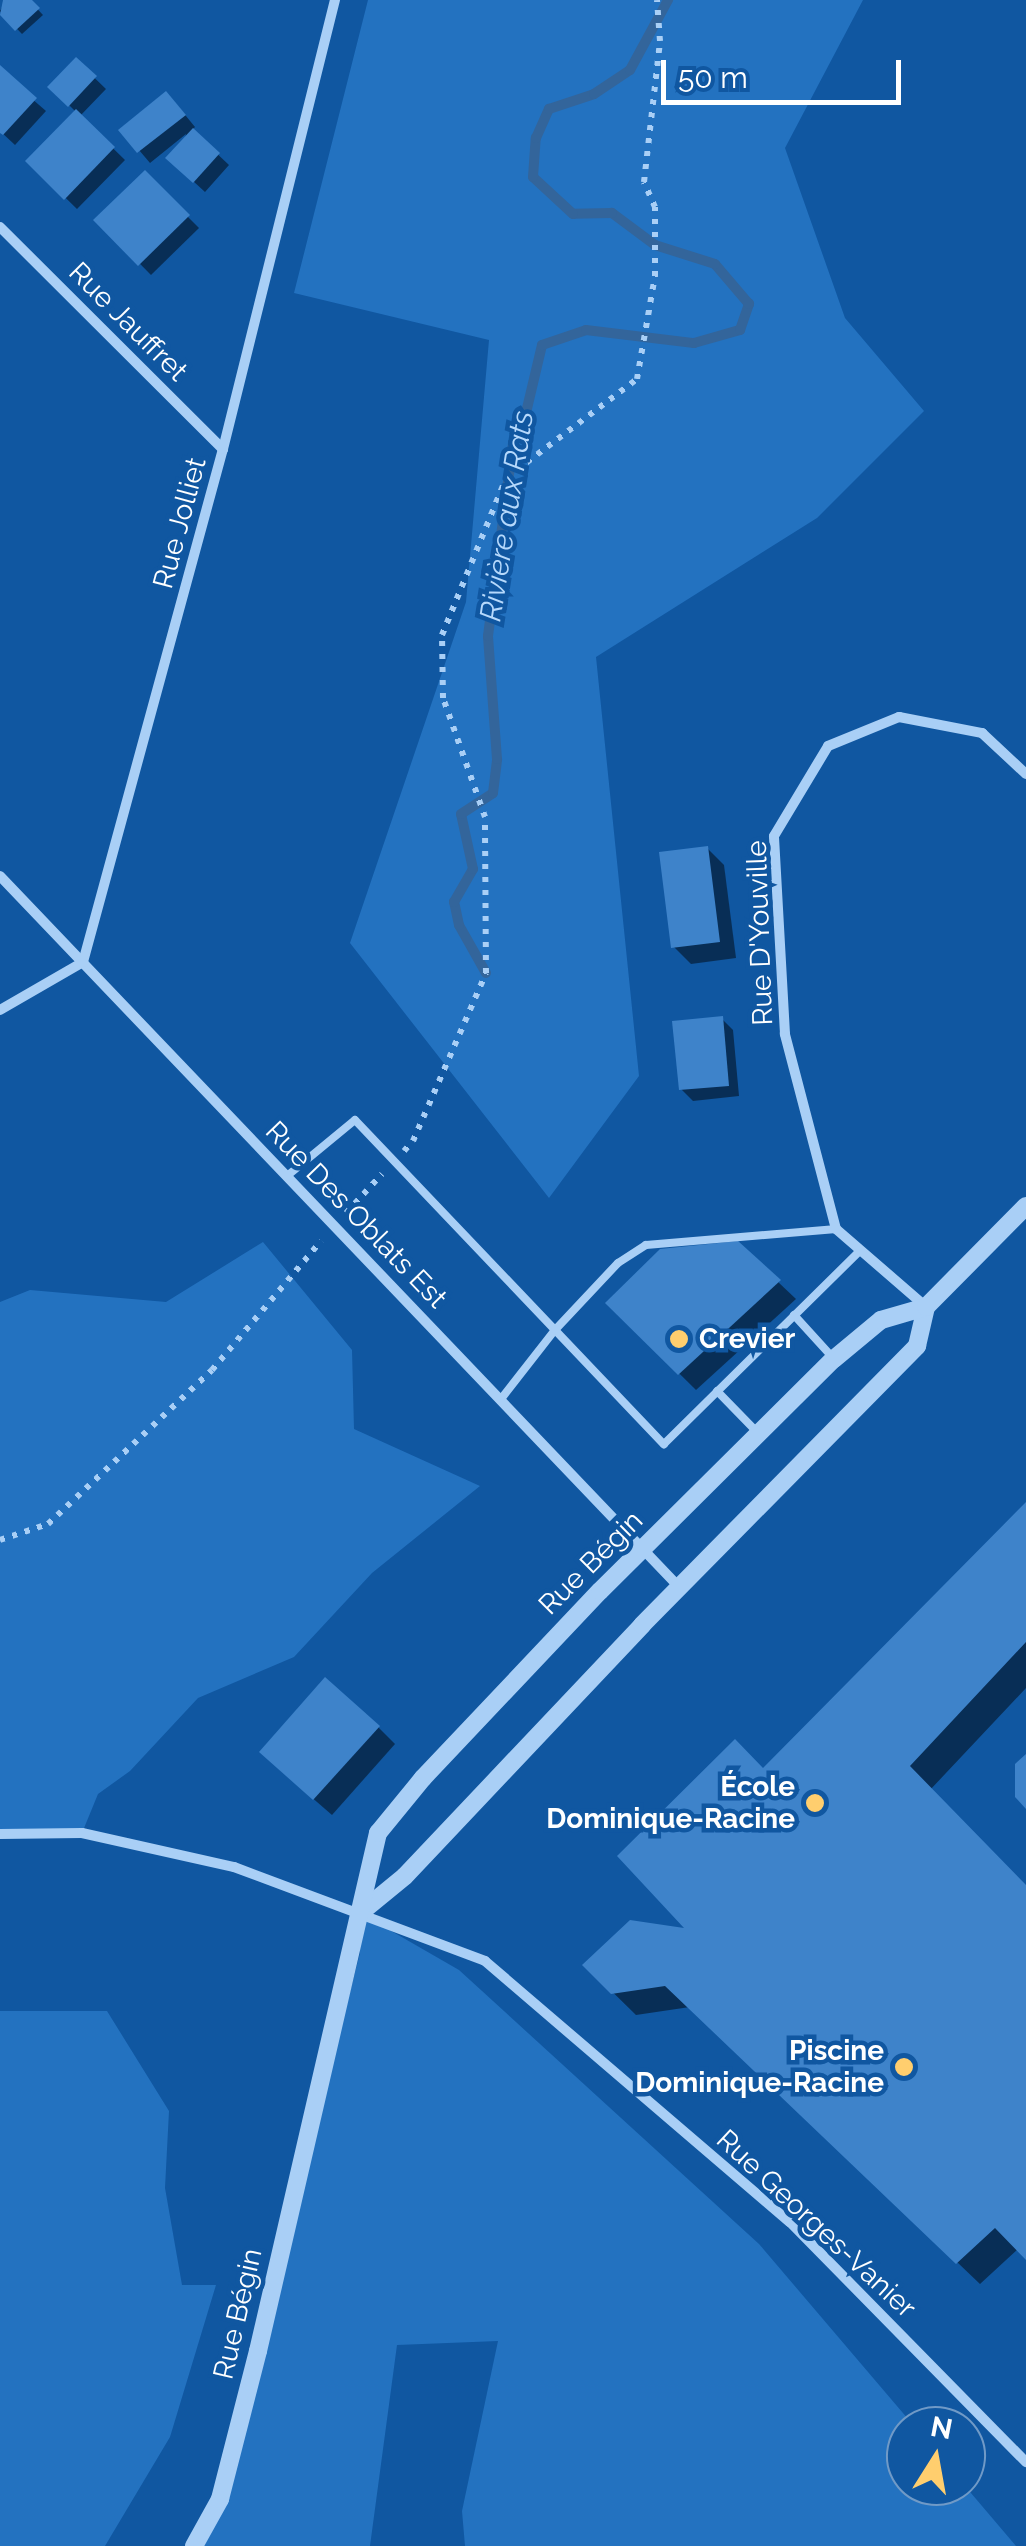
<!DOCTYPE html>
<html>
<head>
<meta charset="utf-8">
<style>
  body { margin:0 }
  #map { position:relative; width:1026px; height:2546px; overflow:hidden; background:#1057a1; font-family:Raleway,sans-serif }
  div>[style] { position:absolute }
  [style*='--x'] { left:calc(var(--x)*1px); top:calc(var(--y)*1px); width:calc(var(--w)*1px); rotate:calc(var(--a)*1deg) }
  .green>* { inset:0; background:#2372c0 }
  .shadow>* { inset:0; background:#0007 }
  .stream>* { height:10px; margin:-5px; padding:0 5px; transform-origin:5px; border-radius:5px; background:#33659b }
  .building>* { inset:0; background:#3e83ca }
  .path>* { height:6px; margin-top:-3px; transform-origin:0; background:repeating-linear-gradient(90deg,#a9cff6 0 5px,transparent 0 13px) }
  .service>* { height:8px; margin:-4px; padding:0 4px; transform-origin:4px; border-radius:4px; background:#a9cff6 }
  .minor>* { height:10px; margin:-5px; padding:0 5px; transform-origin:5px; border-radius:5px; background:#a9cff6 }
  .tertiary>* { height:18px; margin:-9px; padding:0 9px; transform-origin:9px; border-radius:9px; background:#a9cff6 }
  .dots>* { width:28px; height:28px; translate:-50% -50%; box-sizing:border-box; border:5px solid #1057a1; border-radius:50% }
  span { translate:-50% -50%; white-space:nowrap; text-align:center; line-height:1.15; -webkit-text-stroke:9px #1057a1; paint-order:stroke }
  .street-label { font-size:28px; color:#fff }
  .poi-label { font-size:28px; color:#fff; font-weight:700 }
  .left { translate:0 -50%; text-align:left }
  .right { translate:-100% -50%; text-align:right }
  .water-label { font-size:30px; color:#b6d9fc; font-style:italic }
  .north { position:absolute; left:886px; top:2406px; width:100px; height:100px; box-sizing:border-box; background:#1057a1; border:2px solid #709ac7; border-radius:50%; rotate:11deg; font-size:28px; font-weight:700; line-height:40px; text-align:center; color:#fff }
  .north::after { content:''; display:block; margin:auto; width:35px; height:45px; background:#ffce6e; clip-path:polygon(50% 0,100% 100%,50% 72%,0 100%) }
  .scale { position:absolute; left:661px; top:60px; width:240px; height:45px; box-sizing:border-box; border:5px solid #fff; border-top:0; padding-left:12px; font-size:30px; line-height:35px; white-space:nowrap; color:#fff; -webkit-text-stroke:8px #1057a1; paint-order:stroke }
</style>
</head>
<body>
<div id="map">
  <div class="green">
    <i style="clip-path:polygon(368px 0,863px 0,785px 148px,845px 318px,924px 411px,817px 518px,596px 657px,639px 1076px,549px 1198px,350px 943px,466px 602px,489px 340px,294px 293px)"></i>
    <i style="clip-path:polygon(263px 1242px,352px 1350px,354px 1429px,480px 1486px,372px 1573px,294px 1657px,198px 1698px,130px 1771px,98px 1794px,82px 1833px,0 1834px,0 1302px,30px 1290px,166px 1302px)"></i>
    <i style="clip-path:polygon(360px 1913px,459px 1970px,759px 2244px,914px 2426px,906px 2426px,906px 2486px,965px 2486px,1016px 2546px,465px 2546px,462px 2511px,498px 2341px,397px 2345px,370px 2546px,194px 2546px,220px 2499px,360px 1953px)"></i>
    <i style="clip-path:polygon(0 2011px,107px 2011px,169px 2111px,165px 2188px,182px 2285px,216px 2285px,170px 2437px,105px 2546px,0 2546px)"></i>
  </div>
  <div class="shadow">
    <i style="clip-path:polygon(7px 0,29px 0,43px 15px,22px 34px,0 11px)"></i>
    <i style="clip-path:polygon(76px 60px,106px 89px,80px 116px,125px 160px,77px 209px,28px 161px,76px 112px,51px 87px)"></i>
    <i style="clip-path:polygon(0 71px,46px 111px,15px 145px,0 131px)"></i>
    <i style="clip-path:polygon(177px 105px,195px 127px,192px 130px,229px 165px,205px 192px,180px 169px,186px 134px,150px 163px,122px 130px)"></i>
    <i style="clip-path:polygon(145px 174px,199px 228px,151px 275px,97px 220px)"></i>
    <i style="clip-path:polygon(707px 848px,724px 865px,736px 958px,691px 964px,674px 947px)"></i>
    <i style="clip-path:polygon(722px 1019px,733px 1030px,739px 1096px,693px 1101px,681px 1089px)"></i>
    <i style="clip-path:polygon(738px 1244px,796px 1299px,696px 1390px,608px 1303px)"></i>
    <i style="clip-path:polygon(1026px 1506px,1026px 1688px,930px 1790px,1026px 1888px,1026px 2257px,1018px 2249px,980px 2284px,690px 2007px,636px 2015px,585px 1965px,691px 1932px,764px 1771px)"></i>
    <i style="clip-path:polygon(378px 1727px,395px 1744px,332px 1815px,279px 1769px)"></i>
  </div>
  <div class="stream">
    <i style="--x:486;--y:973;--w:55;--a:-119.4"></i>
    <i style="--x:459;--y:925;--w:24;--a:-102"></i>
    <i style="--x:454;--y:902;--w:38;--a:-60"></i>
    <i style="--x:473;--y:869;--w:56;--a:-102.3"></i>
    <i style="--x:461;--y:814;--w:38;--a:-33"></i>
    <i style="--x:493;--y:793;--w:34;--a:-83"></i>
    <i style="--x:497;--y:759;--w:123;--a:-94.2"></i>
    <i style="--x:488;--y:636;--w:195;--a:-82.6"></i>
    <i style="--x:513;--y:443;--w:29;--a:-65"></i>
    <i style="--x:525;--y:417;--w:74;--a:-76.7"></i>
    <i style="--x:542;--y:345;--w:46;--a:-18.8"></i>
    <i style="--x:586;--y:330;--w:109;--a:6.9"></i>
    <i style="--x:694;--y:343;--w:48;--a:-15.8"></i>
    <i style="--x:740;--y:330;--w:28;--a:-71"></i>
    <i style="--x:749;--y:304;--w:52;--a:-130.4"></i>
    <i style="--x:715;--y:264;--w:63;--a:-162.4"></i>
    <i style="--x:655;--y:245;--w:54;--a:-143.3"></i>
    <i style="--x:612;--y:213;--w:39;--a:179"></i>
    <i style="--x:573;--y:214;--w:54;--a:-137.2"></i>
    <i style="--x:533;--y:177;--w:39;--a:-86"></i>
    <i style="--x:536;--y:138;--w:32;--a:-66"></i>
    <i style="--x:549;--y:109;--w:47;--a:-18.4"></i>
    <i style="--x:594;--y:94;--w:43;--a:-33.7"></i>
    <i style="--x:630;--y:70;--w:80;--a:-61.5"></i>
  </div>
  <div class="building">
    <i style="clip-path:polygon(3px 0,32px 0,40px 8px,15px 31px,0 15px)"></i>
    <i style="clip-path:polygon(76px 57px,97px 76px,68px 107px,47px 87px)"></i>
    <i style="clip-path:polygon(0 65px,37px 98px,3px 135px,0 133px)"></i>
    <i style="clip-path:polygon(166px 91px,186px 115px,137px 153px,118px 130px)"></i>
    <i style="clip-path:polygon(76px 109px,115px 147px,64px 200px,25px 161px)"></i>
    <i style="clip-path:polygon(193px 128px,220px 153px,193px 183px,165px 158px)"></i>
    <i style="clip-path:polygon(145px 170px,190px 215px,138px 266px,93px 220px)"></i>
    <i style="clip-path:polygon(708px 846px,720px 942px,671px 948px,659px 852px)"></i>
    <i style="clip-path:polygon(723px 1016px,729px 1086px,679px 1090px,672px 1021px)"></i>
    <i style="clip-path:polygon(738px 1241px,781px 1280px,678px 1375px,605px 1303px,660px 1249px)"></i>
    <i style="clip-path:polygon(1026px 1502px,1026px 1642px,910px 1766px,1026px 1885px,1026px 2260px,995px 2228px,956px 2264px,665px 1986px,611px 1994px,582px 1965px,630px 1920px,684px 1928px,617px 1856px,735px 1739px,763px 1768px)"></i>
    <i style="clip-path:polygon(325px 1677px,380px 1726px,313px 1800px,259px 1752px)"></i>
    <i style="clip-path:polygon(1026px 1754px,1026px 1809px,1015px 1797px,1015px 1764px)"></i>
  </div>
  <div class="path">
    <i style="--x:404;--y:1151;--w:13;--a:-48"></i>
    <i style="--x:413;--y:1141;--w:183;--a:-66.5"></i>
    <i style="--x:486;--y:973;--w:156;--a:-90.4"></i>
    <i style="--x:485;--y:817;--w:126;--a:-109.4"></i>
    <i style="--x:443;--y:698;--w:63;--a:-90.9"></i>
    <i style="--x:442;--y:635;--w:170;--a:-67.8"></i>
    <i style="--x:506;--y:478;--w:164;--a:-37.1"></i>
    <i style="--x:637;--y:379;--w:105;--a:-80.1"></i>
    <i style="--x:655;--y:276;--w:69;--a:-90"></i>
    <i style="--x:655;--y:207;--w:27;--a:-114"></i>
    <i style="--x:644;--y:182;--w:142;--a:-83.5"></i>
    <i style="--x:660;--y:41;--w:41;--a:-94.2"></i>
    <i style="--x:346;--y:1213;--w:53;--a:-47.3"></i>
    <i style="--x:0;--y:1540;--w:51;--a:-18.4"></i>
    <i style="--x:48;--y:1524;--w:225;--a:-43.2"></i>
    <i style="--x:212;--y:1370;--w:169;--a:-49.8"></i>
  </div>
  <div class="service">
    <i style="--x:287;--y:1176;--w:88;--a:-39.5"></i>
    <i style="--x:355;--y:1120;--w:448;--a:46.4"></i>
    <i style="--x:664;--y:1444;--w:275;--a:-44.6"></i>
    <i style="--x:794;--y:1315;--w:59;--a:47.7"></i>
    <i style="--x:717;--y:1391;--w:60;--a:45.7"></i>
    <i style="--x:501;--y:1399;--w:88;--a:-52"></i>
    <i style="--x:555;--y:1330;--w:92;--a:-46.8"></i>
    <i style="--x:618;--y:1263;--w:33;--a:-33"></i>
    <i style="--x:646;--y:1245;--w:191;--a:-4.8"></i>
  </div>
  <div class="minor">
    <i style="--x:0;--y:227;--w:315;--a:44.9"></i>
    <i style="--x:0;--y:876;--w:983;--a:46.32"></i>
    <i style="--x:0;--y:1010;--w:96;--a:-30"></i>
    <i style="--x:83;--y:962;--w:532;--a:-74.74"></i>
    <i style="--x:223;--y:449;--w:463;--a:-76"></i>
    <i style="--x:925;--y:1306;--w:118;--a:-139.1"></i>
    <i style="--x:836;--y:1229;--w:202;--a:-104.7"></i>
    <i style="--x:785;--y:1034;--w:198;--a:-93.2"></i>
    <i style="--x:774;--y:836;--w:105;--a:-59"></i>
    <i style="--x:828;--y:746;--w:77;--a:-22.2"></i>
    <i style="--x:899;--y:717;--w:85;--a:10.9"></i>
    <i style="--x:982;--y:733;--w:60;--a:43"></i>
    <i style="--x:0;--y:1834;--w:82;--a:-0.7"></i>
    <i style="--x:82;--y:1833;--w:156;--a:12.6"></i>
    <i style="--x:234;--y:1867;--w:268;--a:20.5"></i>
    <i style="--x:485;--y:1961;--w:401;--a:40.6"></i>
    <i style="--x:790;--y:2222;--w:337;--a:45.5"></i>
  </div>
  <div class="tertiary">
    <i style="--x:360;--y:1913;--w:58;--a:-39.4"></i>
    <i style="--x:405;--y:1876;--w:345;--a:-46.6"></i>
    <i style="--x:642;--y:1625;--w:392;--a:-45.4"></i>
    <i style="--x:917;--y:1346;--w:40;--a:-77"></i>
    <i style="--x:194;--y:2546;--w:54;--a:-61"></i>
    <i style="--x:220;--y:2499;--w:153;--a:-75.6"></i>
    <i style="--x:258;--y:2351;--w:532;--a:-76.96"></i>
    <i style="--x:378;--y:1833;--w:71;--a:-50.7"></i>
    <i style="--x:423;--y:1778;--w:257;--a:-46.6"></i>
    <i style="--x:600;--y:1591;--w:330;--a:-44.8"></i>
    <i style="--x:834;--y:1359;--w:61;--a:-39.7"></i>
    <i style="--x:881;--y:1320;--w:47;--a:-16.1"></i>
    <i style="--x:926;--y:1307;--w:142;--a:-45.3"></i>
  </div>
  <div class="dots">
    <i style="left:679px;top:1339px;background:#ffce6e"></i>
    <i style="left:815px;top:1803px;background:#ffce6e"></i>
    <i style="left:904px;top:2067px;background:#ffce6e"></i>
  </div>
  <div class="street-label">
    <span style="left:128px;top:322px;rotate:45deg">Rue Jauffret</span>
    <span style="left:180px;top:523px;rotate:-75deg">Rue Jolliet</span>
    <span style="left:760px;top:933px;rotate:-92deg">Rue D'Youville</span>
    <span style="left:356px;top:1215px;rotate:46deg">Rue Des Oblats Est</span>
    <span style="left:591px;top:1563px;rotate:-45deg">Rue Bégin</span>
    <span style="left:816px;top:2224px;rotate:43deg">Rue Georges-Vanier</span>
    <span style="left:238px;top:2314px;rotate:-77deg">Rue Bégin</span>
  </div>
  <div class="poi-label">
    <span class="left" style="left:699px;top:1339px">Crevier</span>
    <span class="right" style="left:795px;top:1803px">École<br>Dominique-Racine</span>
    <span class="right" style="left:884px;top:2067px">Piscine<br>Dominique-Racine</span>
  </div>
  <div class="water-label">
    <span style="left:507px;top:516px;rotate:-81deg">Rivière aux Rats</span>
  </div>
  <div class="north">N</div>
  <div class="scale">50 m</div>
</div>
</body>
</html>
